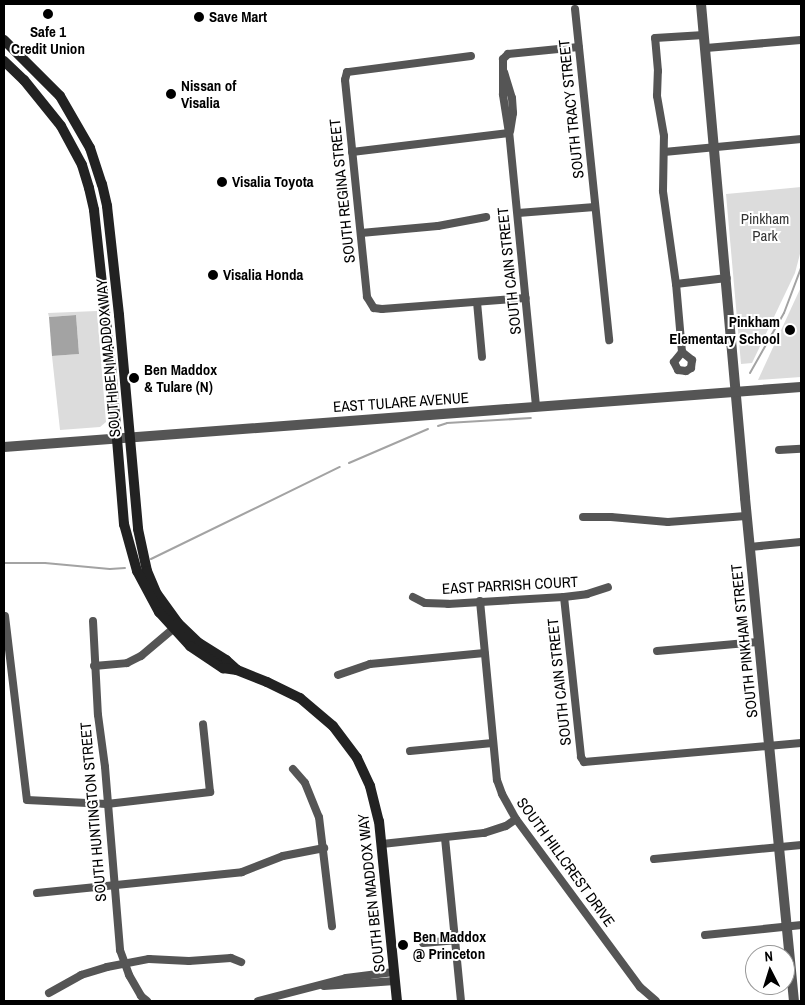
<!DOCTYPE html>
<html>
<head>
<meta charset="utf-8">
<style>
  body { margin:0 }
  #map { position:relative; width:805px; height:1005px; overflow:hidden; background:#fff; font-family:"Archivo Narrow",sans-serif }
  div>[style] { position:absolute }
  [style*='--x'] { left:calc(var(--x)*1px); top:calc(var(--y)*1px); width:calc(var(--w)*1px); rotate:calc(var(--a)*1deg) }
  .green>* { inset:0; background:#dcdcdc }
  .water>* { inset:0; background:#a3a3a3 }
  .stream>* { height:2px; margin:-1px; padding:0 1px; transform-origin:1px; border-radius:1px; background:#a3a3a3 }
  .minor>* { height:8px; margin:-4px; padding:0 4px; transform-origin:4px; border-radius:4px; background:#555 }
  .tertiary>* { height:10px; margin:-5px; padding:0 5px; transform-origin:5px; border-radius:5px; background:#555 }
  .secondary>* { height:10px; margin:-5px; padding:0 5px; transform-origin:5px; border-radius:5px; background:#222 }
  .dots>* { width:14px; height:14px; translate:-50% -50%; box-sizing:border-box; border:2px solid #fff; border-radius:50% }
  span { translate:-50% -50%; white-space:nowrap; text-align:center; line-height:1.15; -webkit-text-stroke:4px #fff; paint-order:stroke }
  .poi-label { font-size:15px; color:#000; font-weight:700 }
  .left { translate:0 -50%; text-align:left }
  .right { translate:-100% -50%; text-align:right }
  .street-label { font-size:15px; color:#000 }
  .park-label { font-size:15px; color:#333 }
  .frame { position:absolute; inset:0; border:5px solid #000; pointer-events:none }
  .north { position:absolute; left:745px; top:945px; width:50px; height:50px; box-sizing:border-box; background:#fff; border:1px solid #999; border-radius:50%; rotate:355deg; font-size:14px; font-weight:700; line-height:20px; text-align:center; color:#000 }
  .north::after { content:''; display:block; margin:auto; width:18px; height:22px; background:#000; clip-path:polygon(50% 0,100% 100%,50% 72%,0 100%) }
</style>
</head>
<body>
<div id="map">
  <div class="green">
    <i style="clip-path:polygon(801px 187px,801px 250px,795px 273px,752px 363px,741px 364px,726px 194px)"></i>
    <i style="clip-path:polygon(801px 287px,801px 377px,758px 380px)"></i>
    <i style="clip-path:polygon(97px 311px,106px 422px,100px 427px,60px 430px,52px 356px,79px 354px,76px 315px,49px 317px,48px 313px)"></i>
  </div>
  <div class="water">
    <i style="clip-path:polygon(76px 315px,79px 354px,52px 356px,49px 317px)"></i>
  </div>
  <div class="stream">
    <i style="--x:750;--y:373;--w:69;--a:-60.5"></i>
    <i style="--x:784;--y:313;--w:48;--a:-69.3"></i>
    <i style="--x:438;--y:426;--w:9;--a:-18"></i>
    <i style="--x:447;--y:423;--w:84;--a:-3.4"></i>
    <i style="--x:349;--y:463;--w:86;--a:-23.3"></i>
    <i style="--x:151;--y:559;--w:210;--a:-26"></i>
    <i style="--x:4;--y:563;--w:41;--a:0"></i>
    <i style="--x:45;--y:563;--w:65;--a:5.3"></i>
    <i style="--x:110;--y:569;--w:15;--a:-4"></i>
  </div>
  <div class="minor">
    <i style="--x:575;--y:9;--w:333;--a:84.1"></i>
    <i style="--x:706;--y:48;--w:95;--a:-4.8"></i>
    <i style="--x:471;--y:56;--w:125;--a:172.6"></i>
    <i style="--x:347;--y:72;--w:8;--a:104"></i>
    <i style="--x:345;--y:80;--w:218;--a:84.2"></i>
    <i style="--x:367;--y:297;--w:13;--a:58"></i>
    <i style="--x:374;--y:308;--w:8;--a:7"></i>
    <i style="--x:382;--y:309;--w:144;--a:-4.4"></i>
    <i style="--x:504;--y:72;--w:27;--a:73"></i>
    <i style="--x:512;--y:98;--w:15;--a:86"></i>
    <i style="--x:513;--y:113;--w:18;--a:99"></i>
    <i style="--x:352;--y:152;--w:158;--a:-6.9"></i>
    <i style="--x:664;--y:152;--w:138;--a:-5.4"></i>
    <i style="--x:518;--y:213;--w:77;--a:-4.5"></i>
    <i style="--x:361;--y:233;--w:77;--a:-5.2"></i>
    <i style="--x:438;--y:226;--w:49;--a:-10.6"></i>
    <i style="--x:676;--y:284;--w:51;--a:-6.7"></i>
    <i style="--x:477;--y:302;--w:55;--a:84.8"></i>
    <i style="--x:682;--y:352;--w:68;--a:-95"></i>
    <i style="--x:676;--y:284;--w:94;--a:-98"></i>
    <i style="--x:663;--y:191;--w:55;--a:-89"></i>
    <i style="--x:664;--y:136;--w:41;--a:-99.9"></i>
    <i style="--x:657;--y:96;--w:25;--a:-88"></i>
    <i style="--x:658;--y:71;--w:33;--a:-95"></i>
    <i style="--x:655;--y:38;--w:49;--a:-3.5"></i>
    <i style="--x:682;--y:352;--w:13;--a:39"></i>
    <i style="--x:692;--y:360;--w:8;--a:97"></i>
    <i style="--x:691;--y:368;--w:6;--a:149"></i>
    <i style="--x:686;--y:371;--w:8;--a:-173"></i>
    <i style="--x:678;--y:370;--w:9;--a:-117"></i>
    <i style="--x:674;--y:362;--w:13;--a:-51"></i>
    <i style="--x:536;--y:406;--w:274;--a:-95.6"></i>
    <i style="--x:509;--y:133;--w:39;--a:-99"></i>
    <i style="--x:503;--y:94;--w:35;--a:-90"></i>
    <i style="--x:503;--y:59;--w:7;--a:-45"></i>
    <i style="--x:508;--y:54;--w:71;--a:-5.6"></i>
    <i style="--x:779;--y:450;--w:22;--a:-3"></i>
    <i style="--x:583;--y:517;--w:28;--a:0"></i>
    <i style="--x:611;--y:517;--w:57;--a:5"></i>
    <i style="--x:668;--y:522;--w:78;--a:-4.4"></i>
    <i style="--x:750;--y:547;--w:51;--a:-5.6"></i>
    <i style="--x:413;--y:597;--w:13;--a:27"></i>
    <i style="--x:425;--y:603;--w:23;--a:2"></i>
    <i style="--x:448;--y:604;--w:116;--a:-3.5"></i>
    <i style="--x:564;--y:597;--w:23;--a:-7"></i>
    <i style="--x:587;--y:594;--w:22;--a:-18"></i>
    <i style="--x:564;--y:597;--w:161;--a:83.9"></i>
    <i style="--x:581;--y:757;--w:6;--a:59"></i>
    <i style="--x:584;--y:762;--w:218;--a:-5"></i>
    <i style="--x:480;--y:601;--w:180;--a:84.6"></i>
    <i style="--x:497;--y:780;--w:15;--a:70"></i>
    <i style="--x:502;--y:794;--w:29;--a:61"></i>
    <i style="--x:516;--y:819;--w:209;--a:53.6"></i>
    <i style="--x:640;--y:987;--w:21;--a:41"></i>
    <i style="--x:5;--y:616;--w:185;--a:83.2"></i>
    <i style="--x:27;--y:800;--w:80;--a:2.9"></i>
    <i style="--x:107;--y:804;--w:104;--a:-6.6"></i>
    <i style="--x:210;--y:792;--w:68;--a:-95.9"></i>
    <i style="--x:93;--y:621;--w:94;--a:87"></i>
    <i style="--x:98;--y:715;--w:52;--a:82.3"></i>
    <i style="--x:105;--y:767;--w:184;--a:85.3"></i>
    <i style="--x:120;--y:950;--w:27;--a:70"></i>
    <i style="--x:129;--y:975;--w:24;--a:60"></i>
    <i style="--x:141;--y:996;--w:8;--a:40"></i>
    <i style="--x:657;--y:651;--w:101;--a:-5.1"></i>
    <i style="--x:94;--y:666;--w:33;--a:-5"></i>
    <i style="--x:127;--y:663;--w:16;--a:-27"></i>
    <i style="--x:141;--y:656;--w:42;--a:-40.2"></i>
    <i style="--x:338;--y:675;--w:34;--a:-19"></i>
    <i style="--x:370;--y:664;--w:115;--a:-5.5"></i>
    <i style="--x:410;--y:751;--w:83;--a:-5.5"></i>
    <i style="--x:293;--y:769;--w:18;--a:49"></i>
    <i style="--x:305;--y:783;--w:37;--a:68"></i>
    <i style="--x:319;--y:817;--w:110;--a:83.2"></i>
    <i style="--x:445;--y:838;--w:164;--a:84.4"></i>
    <i style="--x:382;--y:844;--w:103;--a:-6.2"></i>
    <i style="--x:484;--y:833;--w:23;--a:-18"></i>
    <i style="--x:506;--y:826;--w:12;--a:-35"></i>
    <i style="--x:654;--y:859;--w:148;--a:-5.4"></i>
    <i style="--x:37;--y:893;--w:206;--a:-5.8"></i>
    <i style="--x:242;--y:872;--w:44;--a:-21.3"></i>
    <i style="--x:283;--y:856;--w:42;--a:-11"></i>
    <i style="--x:705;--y:935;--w:97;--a:-5.9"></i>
    <i style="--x:423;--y:943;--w:32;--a:-5"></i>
    <i style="--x:324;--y:986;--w:71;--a:-4"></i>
    <i style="--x:49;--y:993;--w:37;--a:-29"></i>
    <i style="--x:81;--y:975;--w:27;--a:-17"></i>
    <i style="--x:107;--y:967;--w:43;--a:-10.8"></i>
    <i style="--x:149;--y:959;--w:40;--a:2.9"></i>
    <i style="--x:189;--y:961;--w:42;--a:-4.1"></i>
    <i style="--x:231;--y:958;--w:11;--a:22"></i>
    <i style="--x:258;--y:1001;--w:91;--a:-14.6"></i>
    <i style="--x:346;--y:978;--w:48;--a:-7.1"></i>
  </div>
  <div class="tertiary">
    <i style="--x:701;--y:4;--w:496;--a:84.9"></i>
    <i style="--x:745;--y:498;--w:505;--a:84.44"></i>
    <i style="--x:4;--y:447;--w:799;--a:-4.31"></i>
  </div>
  <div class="secondary">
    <i style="--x:4;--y:40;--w:79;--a:45"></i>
    <i style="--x:60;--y:96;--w:60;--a:60"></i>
    <i style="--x:90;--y:148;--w:38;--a:72"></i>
    <i style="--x:102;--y:184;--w:23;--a:77"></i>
    <i style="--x:107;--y:206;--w:110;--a:83.7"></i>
    <i style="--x:119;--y:315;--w:215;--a:84.9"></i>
    <i style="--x:138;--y:529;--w:43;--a:77.9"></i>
    <i style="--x:147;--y:571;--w:25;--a:67"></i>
    <i style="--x:157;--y:594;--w:36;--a:54"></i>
    <i style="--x:178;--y:623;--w:29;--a:44"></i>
    <i style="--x:199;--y:643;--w:32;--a:32"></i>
    <i style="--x:226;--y:660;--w:15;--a:42"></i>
    <i style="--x:4;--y:61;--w:28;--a:44"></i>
    <i style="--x:24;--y:80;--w:59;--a:51.2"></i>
    <i style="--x:61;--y:126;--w:44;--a:61.7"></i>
    <i style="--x:82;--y:165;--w:24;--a:73"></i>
    <i style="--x:89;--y:188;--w:23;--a:77"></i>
    <i style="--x:94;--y:210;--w:157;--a:83.8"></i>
    <i style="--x:111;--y:366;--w:159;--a:85.3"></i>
    <i style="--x:124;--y:524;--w:49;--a:74.5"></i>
    <i style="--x:137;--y:571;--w:47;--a:61.8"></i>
    <i style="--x:159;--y:612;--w:46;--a:47.6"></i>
    <i style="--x:190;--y:646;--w:40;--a:34"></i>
    <i style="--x:223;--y:668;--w:14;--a:8"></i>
    <i style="--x:237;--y:670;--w:32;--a:22"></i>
    <i style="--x:267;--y:682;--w:37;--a:26"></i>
    <i style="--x:300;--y:698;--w:43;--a:40.3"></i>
    <i style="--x:333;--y:726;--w:40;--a:53"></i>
    <i style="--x:357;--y:758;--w:31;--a:65"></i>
    <i style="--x:370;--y:786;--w:36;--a:76"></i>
    <i style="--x:379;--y:821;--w:181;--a:84.3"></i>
  </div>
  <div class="dots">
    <i style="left:48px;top:14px;background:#000"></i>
    <i style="left:199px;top:17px;background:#000"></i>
    <i style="left:171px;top:94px;background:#000"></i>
    <i style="left:222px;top:182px;background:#000"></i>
    <i style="left:213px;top:275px;background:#000"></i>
    <i style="left:790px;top:330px;background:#000"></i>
    <i style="left:134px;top:378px;background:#000"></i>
    <i style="left:403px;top:945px;background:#000"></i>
  </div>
  <div class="poi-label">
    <span class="left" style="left:209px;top:17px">Save Mart</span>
    <span style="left:48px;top:40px">Safe 1<br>Credit Union</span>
    <span class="left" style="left:181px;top:94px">Nissan of<br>Visalia</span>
    <span class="left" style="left:232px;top:182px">Visalia Toyota</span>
    <span class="left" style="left:223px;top:275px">Visalia Honda</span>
    <span class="right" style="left:780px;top:330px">Pinkham<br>Elementary School</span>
    <span class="left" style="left:144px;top:378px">Ben Maddox<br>&amp; Tulare (N)</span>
    <span class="left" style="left:413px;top:945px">Ben Maddox<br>@ Princeton</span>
  </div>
  <div class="street-label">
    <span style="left:571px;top:109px;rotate:-96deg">SOUTH TRACY STREET</span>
    <span style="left:342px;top:191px;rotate:-96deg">SOUTH REGINA STREET</span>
    <span style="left:509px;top:271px;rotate:-96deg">SOUTH CAIN STREET</span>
    <span style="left:108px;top:358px;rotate:-95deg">SOUTH BEN MADDOX WAY</span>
    <span style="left:401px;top:402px;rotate:-4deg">EAST TULARE AVENUE</span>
    <span style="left:510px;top:585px;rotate:-3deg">EAST PARRISH COURT</span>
    <span style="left:744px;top:641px;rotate:-96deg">SOUTH PINKHAM STREET</span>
    <span style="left:559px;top:682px;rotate:-96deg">SOUTH CAIN STREET</span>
    <span style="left:93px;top:812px;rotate:-95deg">SOUTH HUNTINGTON STREET</span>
    <span style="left:566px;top:862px;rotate:54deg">SOUTH HILLCREST DRIVE</span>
    <span style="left:371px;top:893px;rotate:-96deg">SOUTH BEN MADDOX WAY</span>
  </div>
  <div class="park-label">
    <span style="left:765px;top:227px">Pinkham<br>Park</span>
  </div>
  <div class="frame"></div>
  <div class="north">N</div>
</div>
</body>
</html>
